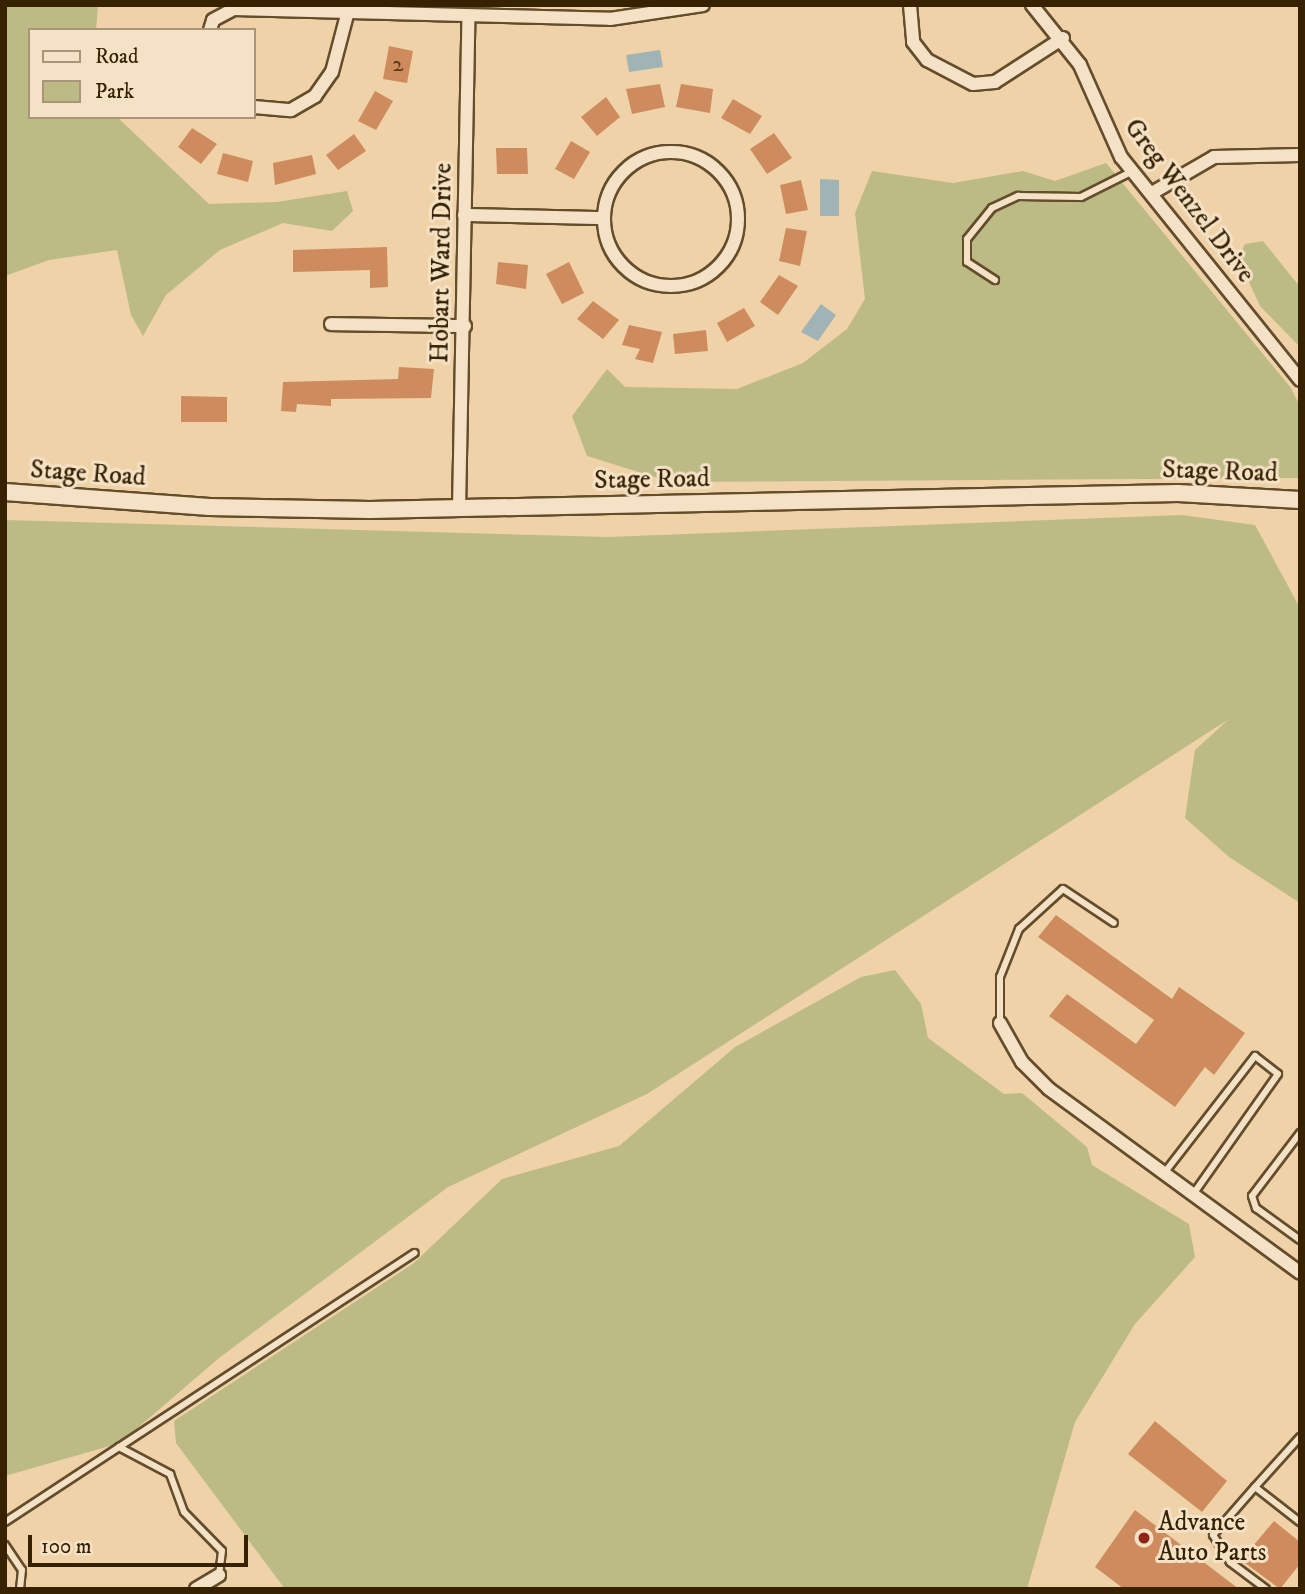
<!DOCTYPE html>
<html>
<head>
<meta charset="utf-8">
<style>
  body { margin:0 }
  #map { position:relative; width:1305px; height:1594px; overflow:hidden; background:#efd2a8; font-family:"IM FELL DW Pica",serif }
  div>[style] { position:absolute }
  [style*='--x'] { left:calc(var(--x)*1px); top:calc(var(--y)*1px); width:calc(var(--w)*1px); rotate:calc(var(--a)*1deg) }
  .green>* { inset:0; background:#bcbb85 }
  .water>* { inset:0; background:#a1b4b5 }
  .building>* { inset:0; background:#ce8c5e }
  .roads { filter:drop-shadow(2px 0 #644d2b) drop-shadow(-2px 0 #644d2b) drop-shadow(0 2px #644d2b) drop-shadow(0 -2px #644d2b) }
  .service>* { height:6px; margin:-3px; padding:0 3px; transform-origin:3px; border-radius:3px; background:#f5e2c6 }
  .minor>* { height:12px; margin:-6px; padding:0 6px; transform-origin:6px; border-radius:6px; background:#f5e2c6 }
  .minor>.ring { margin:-6px; padding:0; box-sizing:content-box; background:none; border:12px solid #f5e2c6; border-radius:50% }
  .tertiary>* { height:16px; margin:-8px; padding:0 8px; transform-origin:8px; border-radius:8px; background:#f5e2c6 }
  .dots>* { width:19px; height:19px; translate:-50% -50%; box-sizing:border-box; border:4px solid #f5e2c6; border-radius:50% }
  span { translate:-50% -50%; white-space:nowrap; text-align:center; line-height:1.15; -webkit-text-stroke:6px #f5e2c6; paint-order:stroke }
  .number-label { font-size:23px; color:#5c3c18 }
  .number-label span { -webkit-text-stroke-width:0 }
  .street-label { font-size:26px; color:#362101 }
  .poi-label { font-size:26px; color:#362101 }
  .left { translate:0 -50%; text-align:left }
  .frame { position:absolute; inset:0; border:7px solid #362101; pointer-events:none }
  .legend { position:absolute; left:28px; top:28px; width:228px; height:91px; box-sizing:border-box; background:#f5e2c6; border:2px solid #a99577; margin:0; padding:9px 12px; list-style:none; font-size:21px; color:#362101 }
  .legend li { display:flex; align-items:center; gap:14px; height:35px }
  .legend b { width:35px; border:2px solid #a99577 }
  .scale { position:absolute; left:28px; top:1535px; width:220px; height:32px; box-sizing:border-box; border:4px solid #362101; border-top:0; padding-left:9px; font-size:21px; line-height:24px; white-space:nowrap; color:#362101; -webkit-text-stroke:5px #f5e2c6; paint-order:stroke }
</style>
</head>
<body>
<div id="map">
  <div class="green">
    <i style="clip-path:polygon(5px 5px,98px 5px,96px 30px,30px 30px,30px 117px,117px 117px,209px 204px,277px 202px,347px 191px,353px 211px,332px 231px,283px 223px,220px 250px,166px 295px,143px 336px,131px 315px,117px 250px,49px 260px,5px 276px)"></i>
    <i style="clip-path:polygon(1106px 163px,1291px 388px,1300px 406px,1300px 478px,671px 482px,587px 456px,572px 416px,607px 369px,625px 387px,737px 389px,803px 363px,847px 329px,865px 299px,855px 213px,872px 171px,953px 183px,1023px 171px,1055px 181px)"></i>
    <i style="clip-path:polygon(1263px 241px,1300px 287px,1300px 347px,1260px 306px,1238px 258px,1245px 244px)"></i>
    <i style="clip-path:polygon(1182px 515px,1255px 525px,1300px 608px,1300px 903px,1229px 857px,1185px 818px,1195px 750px,1229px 719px,647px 1094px,448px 1187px,219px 1358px,120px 1443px,5px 1476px,5px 520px,608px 537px)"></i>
    <i style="clip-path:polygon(895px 970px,921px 1004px,928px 1038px,1004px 1094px,1022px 1093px,1087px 1147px,1092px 1165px,1189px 1224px,1195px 1257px,1135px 1324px,1075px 1422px,1027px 1589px,285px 1589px,176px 1443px,174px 1421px,414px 1263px,502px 1179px,619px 1146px,735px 1047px,861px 977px)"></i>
  </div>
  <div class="water">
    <i style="clip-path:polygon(660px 50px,663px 67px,629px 72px,626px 55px)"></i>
    <i style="clip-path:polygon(820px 179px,839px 180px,839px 216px,820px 216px)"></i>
    <i style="clip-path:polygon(821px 304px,836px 315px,818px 341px,801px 332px)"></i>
  </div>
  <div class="building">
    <i style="clip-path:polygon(389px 46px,413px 51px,407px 83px,383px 79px)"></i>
    <i style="clip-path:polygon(660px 84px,665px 107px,632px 114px,626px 89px)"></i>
    <i style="clip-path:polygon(681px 84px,713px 89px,710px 113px,676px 107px)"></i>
    <i style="clip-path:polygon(375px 91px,393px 101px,376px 130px,358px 121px)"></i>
    <i style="clip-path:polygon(606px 97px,620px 117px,597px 136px,581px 117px)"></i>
    <i style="clip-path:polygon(733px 99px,762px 116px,750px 134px,721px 118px)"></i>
    <i style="clip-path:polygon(192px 128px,217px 144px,201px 164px,178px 147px)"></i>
    <i style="clip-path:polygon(774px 133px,792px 158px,767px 174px,750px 149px)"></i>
    <i style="clip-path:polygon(354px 134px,366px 151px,338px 170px,326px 155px)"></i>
    <i style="clip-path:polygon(571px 141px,590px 152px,574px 179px,555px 169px)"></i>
    <i style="clip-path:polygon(496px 148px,527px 148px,528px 174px,497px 174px)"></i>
    <i style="clip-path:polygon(223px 153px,253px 161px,248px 182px,217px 174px)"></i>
    <i style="clip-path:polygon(312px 155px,316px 174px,275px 185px,273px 163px)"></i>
    <i style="clip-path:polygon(801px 180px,808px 210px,786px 214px,780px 185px)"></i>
    <i style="clip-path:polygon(786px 228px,807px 231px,800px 266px,779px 261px)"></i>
    <i style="clip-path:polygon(387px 247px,388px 287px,370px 288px,370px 270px,293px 272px,293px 250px)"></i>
    <i style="clip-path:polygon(498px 262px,528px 265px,526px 289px,496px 284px)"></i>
    <i style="clip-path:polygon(569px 262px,584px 293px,562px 304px,546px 274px)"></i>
    <i style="clip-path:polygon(779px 275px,798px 286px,778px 315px,760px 302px)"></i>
    <i style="clip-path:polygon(593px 301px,619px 320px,603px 339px,577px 319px)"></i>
    <i style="clip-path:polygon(744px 308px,755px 326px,727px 342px,717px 323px)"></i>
    <i style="clip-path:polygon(629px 325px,662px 332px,653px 363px,635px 359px,640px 349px,622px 345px)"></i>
    <i style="clip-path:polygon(706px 330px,708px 351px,675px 354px,673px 334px)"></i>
    <i style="clip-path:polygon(399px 367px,434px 369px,431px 398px,331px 399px,331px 406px,297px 404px,296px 412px,281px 411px,283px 382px,398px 379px)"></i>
    <i style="clip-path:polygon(181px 396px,227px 397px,227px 422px,181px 422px)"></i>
    <i style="clip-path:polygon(1056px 915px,1172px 999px,1179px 987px,1245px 1033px,1214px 1075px,1205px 1067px,1175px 1107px,1049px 1016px,1067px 994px,1136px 1044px,1154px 1020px,1038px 937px)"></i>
    <i style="clip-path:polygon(1155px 1421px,1227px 1481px,1202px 1512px,1128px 1454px)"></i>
    <i style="clip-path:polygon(1135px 1510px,1239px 1589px,1124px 1589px,1095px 1567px)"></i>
    <i style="clip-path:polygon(1274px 1521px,1300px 1542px,1300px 1564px,1280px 1589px,1241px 1560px)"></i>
  </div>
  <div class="roads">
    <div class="service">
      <i style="--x:995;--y:280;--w:33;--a:-147"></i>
      <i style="--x:967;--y:262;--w:23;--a:-90"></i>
      <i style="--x:967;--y:239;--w:40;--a:-51"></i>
      <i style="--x:992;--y:208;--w:29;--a:-25"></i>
      <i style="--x:1018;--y:196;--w:63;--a:0.9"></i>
      <i style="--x:1081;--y:197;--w:58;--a:-26.6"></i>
      <i style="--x:1000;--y:1023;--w:46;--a:-90"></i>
      <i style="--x:1000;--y:977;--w:52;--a:-68.4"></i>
      <i style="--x:1019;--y:929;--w:59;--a:-42.3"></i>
      <i style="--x:1063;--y:889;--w:61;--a:33.7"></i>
      <i style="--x:1300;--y:1133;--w:79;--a:127.3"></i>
      <i style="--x:1252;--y:1196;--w:13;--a:72"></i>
      <i style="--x:1256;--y:1208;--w:54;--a:36"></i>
      <i style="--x:1165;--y:1172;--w:147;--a:-52.2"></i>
      <i style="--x:1255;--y:1056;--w:29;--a:38"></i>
      <i style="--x:1278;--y:1074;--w:146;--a:125.2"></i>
      <i style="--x:119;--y:1447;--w:58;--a:27.9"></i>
      <i style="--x:170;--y:1474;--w:40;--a:69.8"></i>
      <i style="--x:184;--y:1512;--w:54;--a:45.7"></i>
      <i style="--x:222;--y:1551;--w:24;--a:97"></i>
      <i style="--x:1255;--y:1487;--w:67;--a:-48"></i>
      <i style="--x:5;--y:1522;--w:490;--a:-33.3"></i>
      <i style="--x:5;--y:1545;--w:30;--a:56"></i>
      <i style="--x:22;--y:1570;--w:19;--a:96"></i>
      <i style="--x:1266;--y:1589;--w:45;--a:-143.1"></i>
      <i style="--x:1230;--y:1562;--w:32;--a:-122"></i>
      <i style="--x:1213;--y:1535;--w:64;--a:-48.8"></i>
      <i style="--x:1255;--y:1487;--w:57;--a:37.9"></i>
    </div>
    <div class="minor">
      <i style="--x:910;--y:5;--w:37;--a:85"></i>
      <i style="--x:913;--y:42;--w:23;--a:52"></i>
      <i style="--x:927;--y:60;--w:52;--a:27.6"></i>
      <i style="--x:973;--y:84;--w:22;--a:-5"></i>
      <i style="--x:995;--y:82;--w:81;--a:-32.9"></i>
      <i style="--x:1032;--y:5;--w:77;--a:51.3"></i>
      <i style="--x:1080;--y:65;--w:101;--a:66"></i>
      <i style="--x:1121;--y:157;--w:286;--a:51.2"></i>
      <i style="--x:210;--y:30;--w:10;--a:-73"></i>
      <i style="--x:213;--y:20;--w:24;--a:-28"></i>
      <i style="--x:234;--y:9;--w:376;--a:1.5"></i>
      <i style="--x:610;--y:19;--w:94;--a:-8.6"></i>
      <i style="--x:254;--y:107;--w:37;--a:5"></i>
      <i style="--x:291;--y:110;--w:28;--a:-30"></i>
      <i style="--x:315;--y:96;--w:29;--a:-55"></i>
      <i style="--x:332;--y:72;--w:59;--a:-75.3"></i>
      <i class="ring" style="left:604px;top:152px;width:122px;height:122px"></i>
      <i style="--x:1152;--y:193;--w:72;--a:-30.1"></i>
      <i style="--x:1214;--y:157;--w:86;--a:-1.3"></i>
      <i style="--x:464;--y:215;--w:137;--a:1.3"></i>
      <i style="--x:331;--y:324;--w:134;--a:0.9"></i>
      <i style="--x:459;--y:509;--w:491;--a:-88.9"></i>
      <i style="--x:1000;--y:1023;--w:45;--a:60.6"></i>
      <i style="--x:1022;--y:1062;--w:38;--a:45"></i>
      <i style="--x:1049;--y:1089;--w:311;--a:36.2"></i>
      <i style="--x:196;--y:1589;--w:27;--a:-31"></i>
    </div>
    <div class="tertiary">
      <i style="--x:5;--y:492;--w:205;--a:4.2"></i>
      <i style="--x:209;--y:507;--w:161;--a:1.1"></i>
      <i style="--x:370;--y:510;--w:808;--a:-1.21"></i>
      <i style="--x:1178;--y:493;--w:122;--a:3.3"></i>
    </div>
  </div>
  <div class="dots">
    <i style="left:1144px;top:1538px;background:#8f2418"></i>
  </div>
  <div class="number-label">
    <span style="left:398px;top:65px">2</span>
  </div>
  <div class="street-label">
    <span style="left:1189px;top:201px;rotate:53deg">Greg Wenzel Drive</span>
    <span style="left:442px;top:263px;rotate:-89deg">Hobart Ward Drive</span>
    <span style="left:1220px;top:472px;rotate:2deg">Stage Road</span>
    <span style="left:88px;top:474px;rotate:4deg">Stage Road</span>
    <span style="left:652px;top:480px;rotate:-1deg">Stage Road</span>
  </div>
  <div class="poi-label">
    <span class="left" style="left:1158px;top:1538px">Advance<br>Auto Parts</span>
  </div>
  <div class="frame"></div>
  <ul class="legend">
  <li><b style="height:9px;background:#f5e2c6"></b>Road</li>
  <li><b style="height:19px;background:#bcbb85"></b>Park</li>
  </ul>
  <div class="scale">100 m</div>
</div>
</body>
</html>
